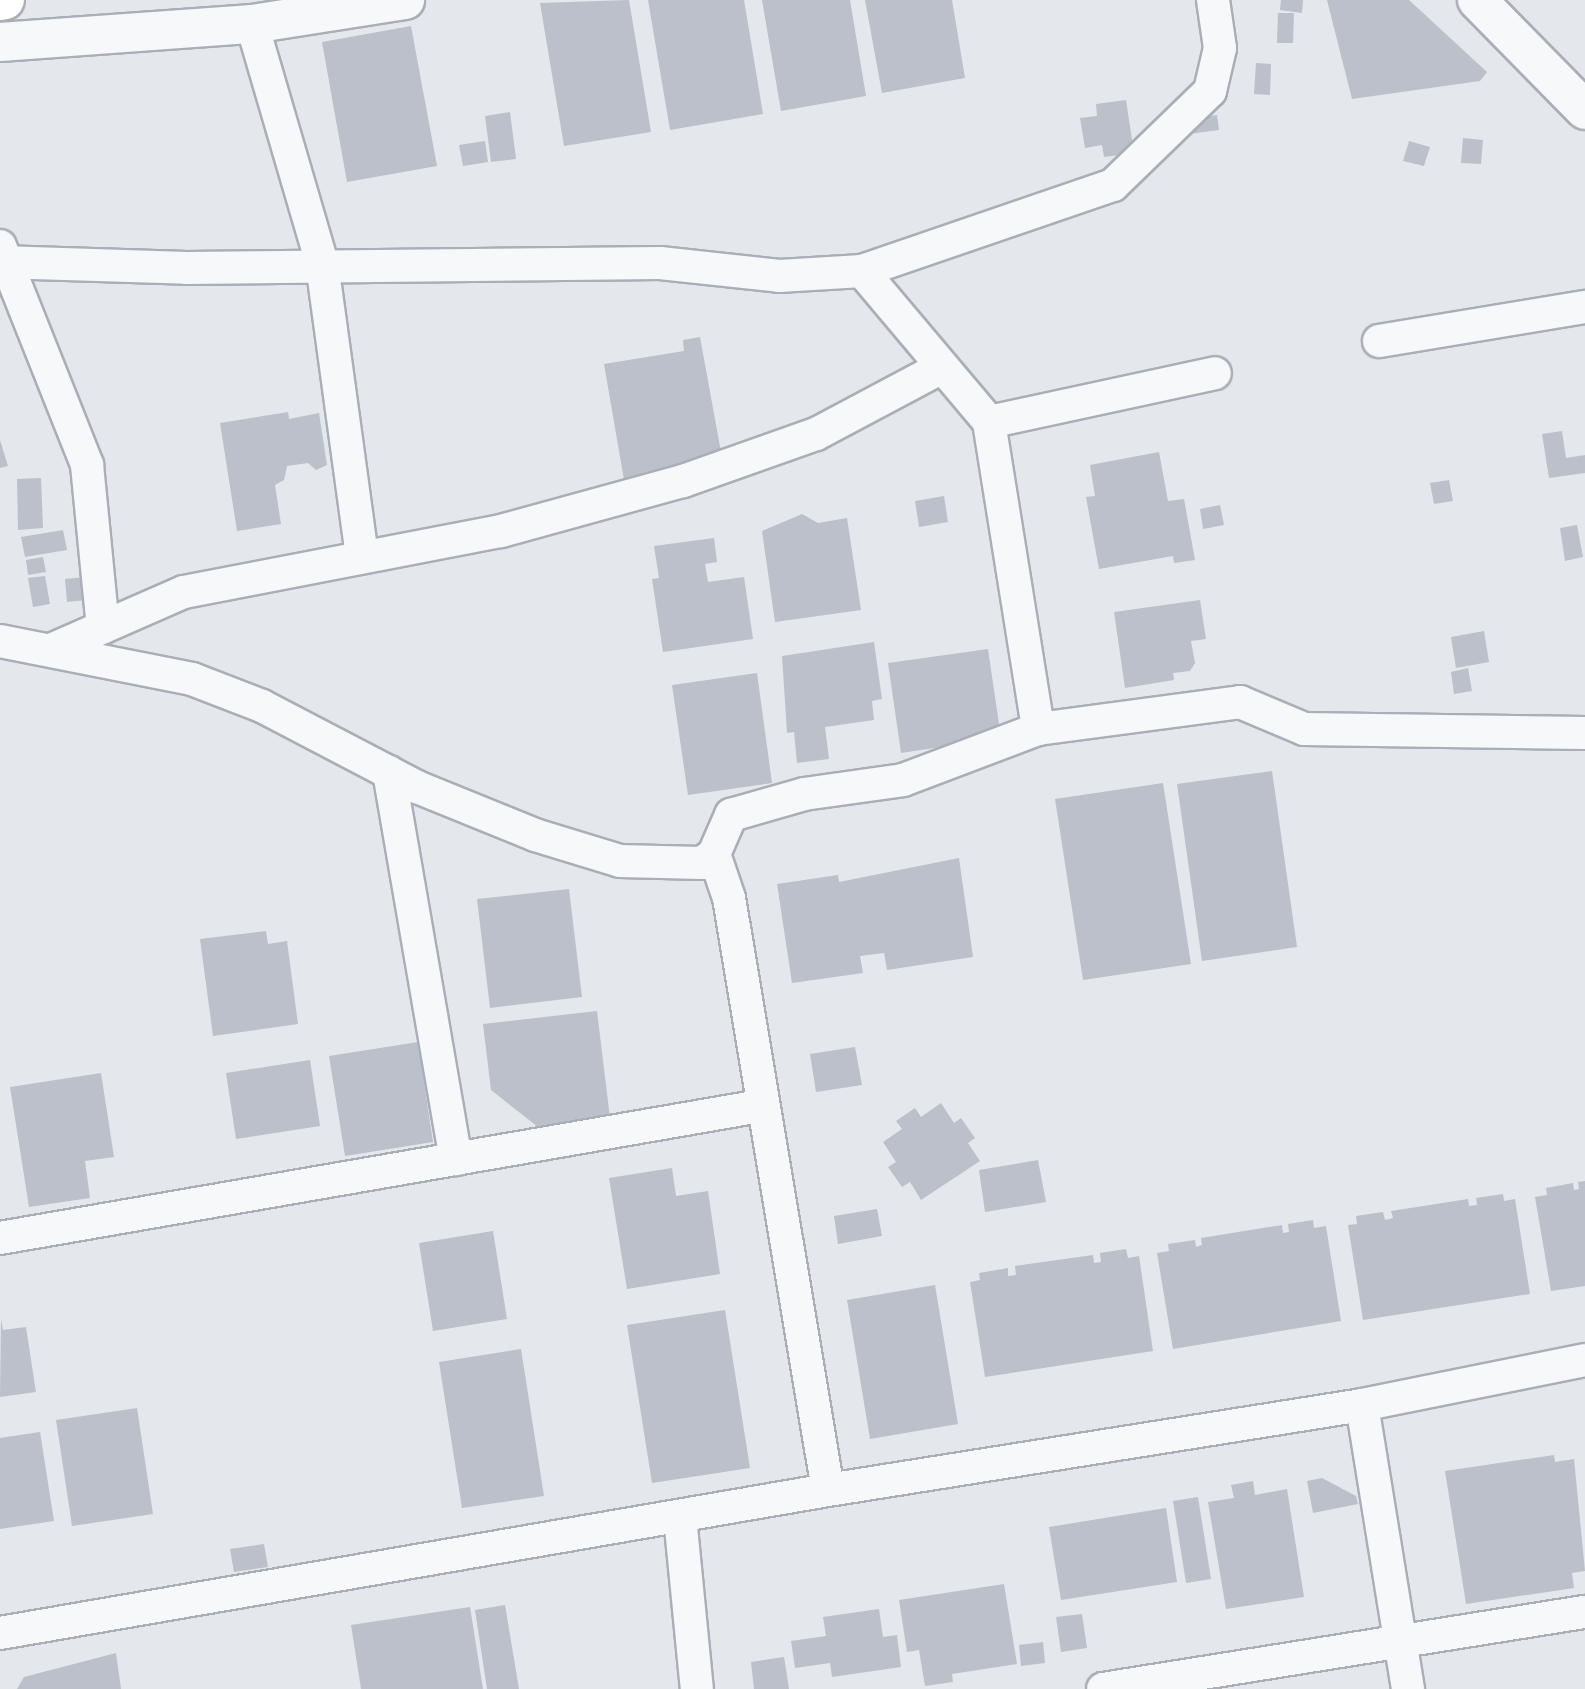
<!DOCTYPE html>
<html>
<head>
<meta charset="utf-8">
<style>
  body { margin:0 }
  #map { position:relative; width:1585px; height:1689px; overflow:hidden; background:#e4e7ec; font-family:"PT Sans",sans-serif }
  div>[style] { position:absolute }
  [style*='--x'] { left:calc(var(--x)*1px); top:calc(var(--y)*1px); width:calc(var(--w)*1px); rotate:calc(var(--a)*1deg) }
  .building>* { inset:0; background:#bbc0ca }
  .roads { filter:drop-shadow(2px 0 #a9aeb7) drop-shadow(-2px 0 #a9aeb7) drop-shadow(0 2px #a9aeb7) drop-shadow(0 -2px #a9aeb7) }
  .minor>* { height:32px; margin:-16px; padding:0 16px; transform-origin:16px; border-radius:16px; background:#f7f8fa }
  .tertiary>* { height:38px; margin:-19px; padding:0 19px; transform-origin:19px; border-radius:19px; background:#f7f8fa }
  .primary>* { height:38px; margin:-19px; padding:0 19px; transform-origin:19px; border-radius:19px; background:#fff }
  span { translate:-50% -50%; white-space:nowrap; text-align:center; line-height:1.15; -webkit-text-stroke:7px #f4f6f9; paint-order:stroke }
</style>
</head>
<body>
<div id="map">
  <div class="building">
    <i style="clip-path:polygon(629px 0,651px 132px,564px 146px,540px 3px)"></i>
    <i style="clip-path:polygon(648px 0,744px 0,763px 114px,670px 130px)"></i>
    <i style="clip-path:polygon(762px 0,850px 0,866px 96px,781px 111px)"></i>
    <i style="clip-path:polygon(865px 0,952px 0,965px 78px,882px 93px)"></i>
    <i style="clip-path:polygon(1281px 0,1303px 0,1302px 13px,1280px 10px)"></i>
    <i style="clip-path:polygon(1327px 0,1409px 0,1487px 72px,1480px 81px,1352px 99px)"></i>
    <i style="clip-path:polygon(1278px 13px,1294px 13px,1293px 43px,1277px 43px)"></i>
    <i style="clip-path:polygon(411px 26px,437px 166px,347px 182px,322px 42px)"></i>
    <i style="clip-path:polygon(1256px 63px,1271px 64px,1270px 95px,1254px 94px)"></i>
    <i style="clip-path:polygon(1126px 100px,1134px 153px,1104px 157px,1102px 145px,1085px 148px,1080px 118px,1097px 116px,1096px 104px)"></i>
    <i style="clip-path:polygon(510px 112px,516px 159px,491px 162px,485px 116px)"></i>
    <i style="clip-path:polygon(1217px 115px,1219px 130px,1188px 134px,1187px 119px)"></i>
    <i style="clip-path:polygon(1463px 138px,1483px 140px,1481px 164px,1461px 163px)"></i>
    <i style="clip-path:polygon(485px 141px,488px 162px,463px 166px,459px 145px)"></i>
    <i style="clip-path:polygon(1409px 141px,1430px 147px,1424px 166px,1403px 161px)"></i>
    <i style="clip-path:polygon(700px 337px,723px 463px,624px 480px,604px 364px,684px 351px,683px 340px)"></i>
    <i style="clip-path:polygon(288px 412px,289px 419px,319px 413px,327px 465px,316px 470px,308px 463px,287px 466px,284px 480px,275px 485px,281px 524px,237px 531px,220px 423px)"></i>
    <i style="clip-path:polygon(1562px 431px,1566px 458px,1585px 455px,1585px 473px,1549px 478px,1542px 434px)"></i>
    <i style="clip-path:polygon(0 440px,8px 466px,0 468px)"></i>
    <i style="clip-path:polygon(1159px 452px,1168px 501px,1184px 499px,1195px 560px,1174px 563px,1173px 556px,1099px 569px,1086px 497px,1095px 496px,1090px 465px)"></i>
    <i style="clip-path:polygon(41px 478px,43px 528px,18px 530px,17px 479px)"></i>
    <i style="clip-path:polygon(1449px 480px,1453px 501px,1434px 504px,1430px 483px)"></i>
    <i style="clip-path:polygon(944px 496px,948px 522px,919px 527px,915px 501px)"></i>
    <i style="clip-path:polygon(1220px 505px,1224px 525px,1203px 529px,1200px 509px)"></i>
    <i style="clip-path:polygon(802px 514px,818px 523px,847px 518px,861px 610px,775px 622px,762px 531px)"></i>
    <i style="clip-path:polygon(1577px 525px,1583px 557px,1565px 561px,1560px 528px)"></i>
    <i style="clip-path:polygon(63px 530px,67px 550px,25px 557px,21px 537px)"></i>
    <i style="clip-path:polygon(714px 538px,717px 562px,705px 564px,708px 582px,744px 577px,753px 639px,663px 652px,652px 579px,659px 578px,654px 546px)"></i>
    <i style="clip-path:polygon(43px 557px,46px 572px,28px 575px,26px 560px)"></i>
    <i style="clip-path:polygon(45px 576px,50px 604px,33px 607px,28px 578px)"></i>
    <i style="clip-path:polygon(85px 577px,87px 600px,67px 602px,65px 579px)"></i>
    <i style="clip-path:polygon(1200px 600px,1206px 639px,1191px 641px,1195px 663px,1190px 671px,1173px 673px,1174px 680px,1125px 688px,1114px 612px)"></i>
    <i style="clip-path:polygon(1484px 631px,1489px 662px,1456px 668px,1451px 637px)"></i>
    <i style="clip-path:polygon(874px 642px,882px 699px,872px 701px,874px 720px,825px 727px,829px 759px,797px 763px,794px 732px,787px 733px,782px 656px)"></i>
    <i style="clip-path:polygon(988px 649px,1001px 738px,901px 753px,888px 663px)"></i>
    <i style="clip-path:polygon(1468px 668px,1472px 691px,1454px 694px,1451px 672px)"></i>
    <i style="clip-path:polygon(757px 673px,772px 783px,688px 795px,672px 685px)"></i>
    <i style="clip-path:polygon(1272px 771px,1297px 947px,1202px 961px,1177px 784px)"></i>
    <i style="clip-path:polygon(1163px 783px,1191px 964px,1083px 980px,1055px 799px)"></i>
    <i style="clip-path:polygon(959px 858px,973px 957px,887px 970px,884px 953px,860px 956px,863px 973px,792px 983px,777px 884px,838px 875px,839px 882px)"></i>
    <i style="clip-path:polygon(569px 889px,582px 997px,490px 1008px,477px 899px)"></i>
    <i style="clip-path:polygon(266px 931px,268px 944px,287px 941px,298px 1024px,213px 1036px,200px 939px)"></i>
    <i style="clip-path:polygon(597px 1011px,610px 1118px,538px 1127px,491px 1090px,483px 1024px)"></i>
    <i style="clip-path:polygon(418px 1042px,433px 1142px,345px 1156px,329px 1056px)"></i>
    <i style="clip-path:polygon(855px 1047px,862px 1085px,816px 1092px,810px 1054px)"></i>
    <i style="clip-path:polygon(310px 1060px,320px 1126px,236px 1139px,226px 1073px)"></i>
    <i style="clip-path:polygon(101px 1073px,114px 1157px,85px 1161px,90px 1198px,29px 1207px,10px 1087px)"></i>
    <i style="clip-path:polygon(941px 1103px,954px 1123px,961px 1118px,975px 1138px,968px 1143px,980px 1161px,921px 1200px,910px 1182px,902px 1187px,888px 1167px,896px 1162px,883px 1142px,902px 1129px,896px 1121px,915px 1108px,921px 1117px)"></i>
    <i style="clip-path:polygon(1038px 1160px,1046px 1202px,985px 1212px,979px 1170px)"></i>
    <i style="clip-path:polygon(672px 1168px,676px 1196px,708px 1191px,720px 1274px,627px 1289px,609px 1178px)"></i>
    <i style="clip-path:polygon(1585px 1181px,1585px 1286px,1551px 1291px,1535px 1197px,1547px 1195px,1546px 1188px,1573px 1183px,1574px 1190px,1579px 1189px,1578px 1182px)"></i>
    <i style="clip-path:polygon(1503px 1194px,1504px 1201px,1515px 1199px,1530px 1294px,1363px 1320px,1348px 1225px,1357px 1224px,1356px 1216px,1383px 1212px,1385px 1220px,1393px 1218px,1391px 1211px,1468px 1199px,1469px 1206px,1477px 1205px,1476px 1198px)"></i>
    <i style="clip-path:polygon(877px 1209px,882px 1236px,838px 1244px,834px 1216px)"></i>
    <i style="clip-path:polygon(1313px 1220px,1314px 1228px,1326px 1226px,1341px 1321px,1173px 1349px,1157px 1253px,1169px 1251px,1168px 1244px,1195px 1240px,1196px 1247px,1202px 1245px,1201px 1238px,1282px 1225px,1283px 1233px,1289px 1232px,1288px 1224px)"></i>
    <i style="clip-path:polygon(493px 1231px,507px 1319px,433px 1331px,419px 1243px)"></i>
    <i style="clip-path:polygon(1126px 1249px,1128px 1258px,1139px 1256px,1153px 1351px,985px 1377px,970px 1282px,980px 1280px,979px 1273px,1008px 1268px,1008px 1276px,1016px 1275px,1015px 1266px,1093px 1255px,1094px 1263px,1101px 1262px,1100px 1253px)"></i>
    <i style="clip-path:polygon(935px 1285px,958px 1424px,870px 1439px,847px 1300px)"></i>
    <i style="clip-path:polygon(725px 1310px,750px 1468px,652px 1483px,627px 1325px)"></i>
    <i style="clip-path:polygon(1px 1319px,3px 1330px,26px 1327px,36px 1392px,0 1397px)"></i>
    <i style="clip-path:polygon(521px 1349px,544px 1496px,462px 1508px,439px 1362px)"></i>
    <i style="clip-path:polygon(137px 1408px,153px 1514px,72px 1526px,56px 1420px)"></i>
    <i style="clip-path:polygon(40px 1432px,54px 1521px,0 1529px,0 1438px)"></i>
    <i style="clip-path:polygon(1554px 1455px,1555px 1462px,1574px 1459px,1585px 1571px,1572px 1573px,1574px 1588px,1466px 1604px,1445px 1471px)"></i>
    <i style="clip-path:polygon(1322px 1478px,1356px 1496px,1358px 1504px,1313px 1513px,1307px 1481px)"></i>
    <i style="clip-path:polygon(1253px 1481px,1255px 1495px,1287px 1489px,1304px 1597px,1226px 1609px,1208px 1502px,1234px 1498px,1231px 1485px)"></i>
    <i style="clip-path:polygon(1198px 1497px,1211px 1579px,1186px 1583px,1173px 1501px)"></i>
    <i style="clip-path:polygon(1166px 1508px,1177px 1582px,1061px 1600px,1049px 1527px)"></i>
    <i style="clip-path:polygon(264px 1544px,268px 1567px,234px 1572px,230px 1549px)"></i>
    <i style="clip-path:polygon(1004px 1584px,1017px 1664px,952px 1674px,953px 1682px,925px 1686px,919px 1650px,907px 1652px,899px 1600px)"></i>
    <i style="clip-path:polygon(505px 1605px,519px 1689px,487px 1689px,475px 1610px)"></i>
    <i style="clip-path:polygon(470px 1607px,483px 1689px,361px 1689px,351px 1625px)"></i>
    <i style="clip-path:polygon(879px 1609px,883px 1637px,897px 1635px,901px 1667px,832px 1677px,830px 1663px,795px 1668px,791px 1641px,826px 1636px,823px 1617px)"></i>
    <i style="clip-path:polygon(1082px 1614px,1087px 1648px,1061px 1652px,1056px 1617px)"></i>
    <i style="clip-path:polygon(1043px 1642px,1045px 1663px,1021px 1666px,1019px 1645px)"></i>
    <i style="clip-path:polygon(116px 1653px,121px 1689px,17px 1689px,24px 1677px)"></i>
    <i style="clip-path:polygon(784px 1657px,789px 1689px,754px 1689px,751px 1662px)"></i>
  </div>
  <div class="roads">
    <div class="minor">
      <i style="--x:252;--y:24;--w:250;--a:73.7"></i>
      <i style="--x:322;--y:264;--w:296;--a:82.2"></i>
      <i style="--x:0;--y:246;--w:236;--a:68.3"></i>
      <i style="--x:87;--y:465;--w:163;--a:84.4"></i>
      <i style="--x:0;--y:262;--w:187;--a:1.8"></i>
      <i style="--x:187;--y:268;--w:473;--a:-0.6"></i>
      <i style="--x:660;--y:263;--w:120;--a:6.2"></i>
      <i style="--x:779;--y:276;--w:83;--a:-3.4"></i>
      <i style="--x:862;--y:271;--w:265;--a:-18.9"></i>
      <i style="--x:1113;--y:185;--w:135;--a:-44.1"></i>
      <i style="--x:1210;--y:91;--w:44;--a:-76.9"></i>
      <i style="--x:1220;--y:48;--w:49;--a:-98.3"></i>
      <i style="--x:862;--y:271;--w:197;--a:49.9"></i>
      <i style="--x:989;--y:422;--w:311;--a:80.9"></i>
      <i style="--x:1379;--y:341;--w:209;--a:-9.4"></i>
      <i style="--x:989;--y:422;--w:231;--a:-12.2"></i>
      <i style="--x:0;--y:641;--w:196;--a:11.2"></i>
      <i style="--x:192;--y:679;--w:75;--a:21.1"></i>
      <i style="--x:262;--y:706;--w:175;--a:27.6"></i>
      <i style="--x:417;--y:787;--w:127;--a:22.1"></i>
      <i style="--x:535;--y:835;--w:89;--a:17"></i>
      <i style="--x:620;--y:861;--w:82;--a:1.4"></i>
      <i style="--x:702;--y:863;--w:15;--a:-37"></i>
      <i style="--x:51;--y:650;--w:145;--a:-23.6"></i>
      <i style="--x:184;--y:592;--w:323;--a:-10.9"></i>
      <i style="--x:501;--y:531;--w:189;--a:-15.4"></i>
      <i style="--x:683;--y:481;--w:141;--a:-19.5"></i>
      <i style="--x:816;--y:434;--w:140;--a:-28"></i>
      <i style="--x:389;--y:772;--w:393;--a:80.2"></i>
      <i style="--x:0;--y:1238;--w:771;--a:-9.85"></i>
      <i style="--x:1362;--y:1405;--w:288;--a:80.8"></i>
      <i style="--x:828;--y:1490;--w:600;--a:-99.49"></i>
      <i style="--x:729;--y:898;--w:46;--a:-108.8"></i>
      <i style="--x:714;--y:854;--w:43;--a:-66.4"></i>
      <i style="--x:731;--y:815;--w:76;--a:-16"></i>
      <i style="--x:804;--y:794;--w:100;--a:-8"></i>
      <i style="--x:903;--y:780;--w:144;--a:-20.7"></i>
      <i style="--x:1038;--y:729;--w:204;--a:-7.6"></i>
      <i style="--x:1240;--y:702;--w:69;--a:22.9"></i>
      <i style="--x:1304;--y:729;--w:281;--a:0.8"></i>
      <i style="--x:680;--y:1517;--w:173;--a:84.4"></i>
      <i style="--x:0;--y:1633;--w:840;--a:-9.8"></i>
      <i style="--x:828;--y:1490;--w:541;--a:-9.04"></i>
      <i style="--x:1362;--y:1405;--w:227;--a:-11.4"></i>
      <i style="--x:1103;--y:1689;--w:488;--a:-9.1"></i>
    </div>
    <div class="tertiary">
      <i style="--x:1477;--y:0;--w:154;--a:45.5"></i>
      <i style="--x:0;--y:42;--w:253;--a:-4.1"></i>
      <i style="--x:252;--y:24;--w:155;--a:-8.9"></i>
    </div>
    <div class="primary">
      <i style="--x:0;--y:1;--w:5;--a:-11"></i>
    </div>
  </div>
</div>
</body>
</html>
